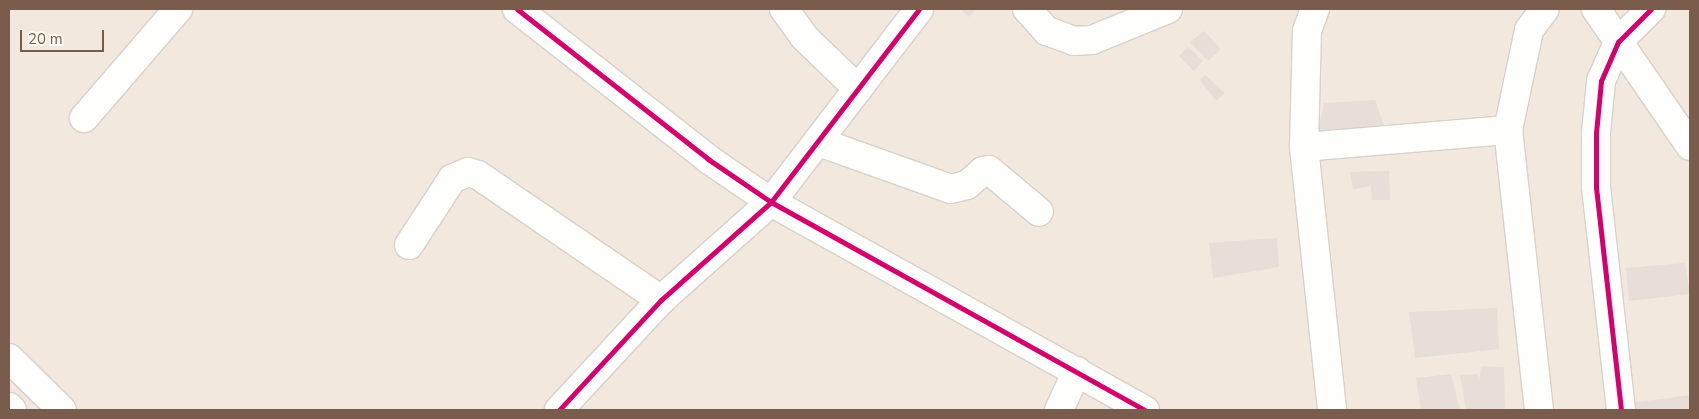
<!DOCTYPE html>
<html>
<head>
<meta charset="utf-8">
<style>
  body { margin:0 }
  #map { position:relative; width:1699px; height:419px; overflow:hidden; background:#f9f5f0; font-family:"Nunito Sans",sans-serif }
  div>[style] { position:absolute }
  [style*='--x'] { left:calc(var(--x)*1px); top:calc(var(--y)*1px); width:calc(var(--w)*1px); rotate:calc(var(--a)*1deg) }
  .residential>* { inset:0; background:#f2e8de }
  .building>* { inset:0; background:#e6ded7 }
  .roads { filter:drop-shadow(1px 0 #d7d1cb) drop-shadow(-1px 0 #d7d1cb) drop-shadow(0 1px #d7d1cb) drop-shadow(0 -1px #d7d1cb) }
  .minor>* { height:28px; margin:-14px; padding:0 14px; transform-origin:14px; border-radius:14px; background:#fefefd }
  .cycleway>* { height:5px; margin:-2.5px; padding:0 2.5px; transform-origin:2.5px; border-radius:2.5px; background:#d6006c }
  span { translate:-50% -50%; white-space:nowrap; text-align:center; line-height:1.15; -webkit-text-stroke:4px #fffaf3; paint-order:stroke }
  .frame { position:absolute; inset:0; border:10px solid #7a5c4d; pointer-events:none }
  .scale { position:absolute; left:20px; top:30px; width:84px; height:22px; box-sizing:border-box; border:2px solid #7a5c4d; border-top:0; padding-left:6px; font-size:15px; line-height:18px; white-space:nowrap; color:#7a5c4d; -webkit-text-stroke:4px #fffaf3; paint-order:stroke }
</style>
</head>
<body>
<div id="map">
  <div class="residential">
    <i style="clip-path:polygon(9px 9px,1690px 9px,1690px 410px,9px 410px)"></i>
  </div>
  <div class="building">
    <i style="clip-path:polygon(960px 9px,977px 9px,969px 17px)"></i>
    <i style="clip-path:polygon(1204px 31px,1221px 49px,1208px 61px,1190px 42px)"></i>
    <i style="clip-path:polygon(1188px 47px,1203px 61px,1194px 71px,1179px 56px)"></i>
    <i style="clip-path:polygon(1205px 75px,1225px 93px,1216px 101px,1200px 80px)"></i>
    <i style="clip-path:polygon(1375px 100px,1386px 130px,1317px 138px,1324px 103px)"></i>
    <i style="clip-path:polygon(1389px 171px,1390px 200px,1372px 200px,1371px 186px,1353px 189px,1350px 172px)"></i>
    <i style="clip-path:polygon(1277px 238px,1279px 267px,1213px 278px,1209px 243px)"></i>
    <i style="clip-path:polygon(1685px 263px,1690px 294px,1629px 301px,1626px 268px)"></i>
    <i style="clip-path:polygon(1497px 308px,1499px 349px,1415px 358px,1409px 312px)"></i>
    <i style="clip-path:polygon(1481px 366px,1504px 367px,1505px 410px,1466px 410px,1460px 375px,1477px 374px,1479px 382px)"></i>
    <i style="clip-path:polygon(1451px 374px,1460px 410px,1421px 410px,1416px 378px)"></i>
    <i style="clip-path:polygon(1690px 395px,1690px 410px,1634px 410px,1632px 403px)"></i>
  </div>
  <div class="roads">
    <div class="minor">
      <i style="--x:517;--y:9;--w:243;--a:38.1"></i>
      <i style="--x:708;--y:159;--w:76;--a:34.3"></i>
      <i style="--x:771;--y:202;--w:428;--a:29.1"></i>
      <i style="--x:784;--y:9;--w:34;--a:54"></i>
      <i style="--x:804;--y:37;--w:75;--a:43.9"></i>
      <i style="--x:1027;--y:9;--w:30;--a:48"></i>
      <i style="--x:1047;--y:31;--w:29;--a:20"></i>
      <i style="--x:1074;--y:41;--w:18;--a:-3"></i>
      <i style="--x:1092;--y:40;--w:82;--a:-22.2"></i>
      <i style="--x:1315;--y:9;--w:23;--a:110"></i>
      <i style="--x:1307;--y:31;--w:116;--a:91.5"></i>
      <i style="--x:1304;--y:147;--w:264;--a:83.9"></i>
      <i style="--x:1596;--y:9;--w:166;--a:55.5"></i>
      <i style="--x:84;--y:118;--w:144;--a:-49.2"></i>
      <i style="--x:819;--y:142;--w:140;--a:19.6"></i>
      <i style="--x:951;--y:189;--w:16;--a:-14"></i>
      <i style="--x:967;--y:185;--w:21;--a:-41"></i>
      <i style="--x:983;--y:171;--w:6;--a:-9"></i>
      <i style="--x:989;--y:170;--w:65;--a:40"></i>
      <i style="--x:1304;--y:147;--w:205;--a:-4.8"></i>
      <i style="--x:409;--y:245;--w:79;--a:-56.9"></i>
      <i style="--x:452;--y:179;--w:17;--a:-24"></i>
      <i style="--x:468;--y:172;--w:10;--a:17"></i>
      <i style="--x:478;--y:175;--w:222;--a:34.3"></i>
      <i style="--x:9;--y:358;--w:74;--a:44.5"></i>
      <i style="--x:9;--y:407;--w:4;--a:45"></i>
      <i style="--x:559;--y:410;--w:150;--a:-47.2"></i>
      <i style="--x:661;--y:300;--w:147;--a:-41.7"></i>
      <i style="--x:771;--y:202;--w:243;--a:-52.5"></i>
      <i style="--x:1059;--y:410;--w:43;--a:-65.2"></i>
      <i style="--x:1539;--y:410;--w:282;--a:-96.3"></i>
      <i style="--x:1508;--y:130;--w:102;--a:-78.1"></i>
      <i style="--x:1529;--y:30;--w:26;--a:-53"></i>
      <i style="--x:1621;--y:410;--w:224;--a:-96.4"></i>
      <i style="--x:1596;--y:187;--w:54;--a:-90"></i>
      <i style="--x:1596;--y:133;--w:52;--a:-84.5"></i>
      <i style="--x:1601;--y:81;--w:43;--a:-66.4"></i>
      <i style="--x:1618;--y:42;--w:47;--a:-45"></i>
    </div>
  </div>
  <div class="cycleway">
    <i style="--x:517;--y:9;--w:243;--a:38.1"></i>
    <i style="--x:708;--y:159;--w:76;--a:34.3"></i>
    <i style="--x:771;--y:202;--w:428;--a:29.1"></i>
    <i style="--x:559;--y:410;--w:150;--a:-47.2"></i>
    <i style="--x:661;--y:300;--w:147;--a:-41.7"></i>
    <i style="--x:771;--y:202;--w:243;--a:-52.5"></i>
    <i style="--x:1621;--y:410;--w:224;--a:-96.4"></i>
    <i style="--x:1596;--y:187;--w:54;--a:-90"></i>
    <i style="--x:1596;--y:133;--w:52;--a:-84.5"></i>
    <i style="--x:1601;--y:81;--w:43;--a:-66.4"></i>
    <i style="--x:1618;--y:42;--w:47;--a:-45"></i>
  </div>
  <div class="frame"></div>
  <div class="scale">20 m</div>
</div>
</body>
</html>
